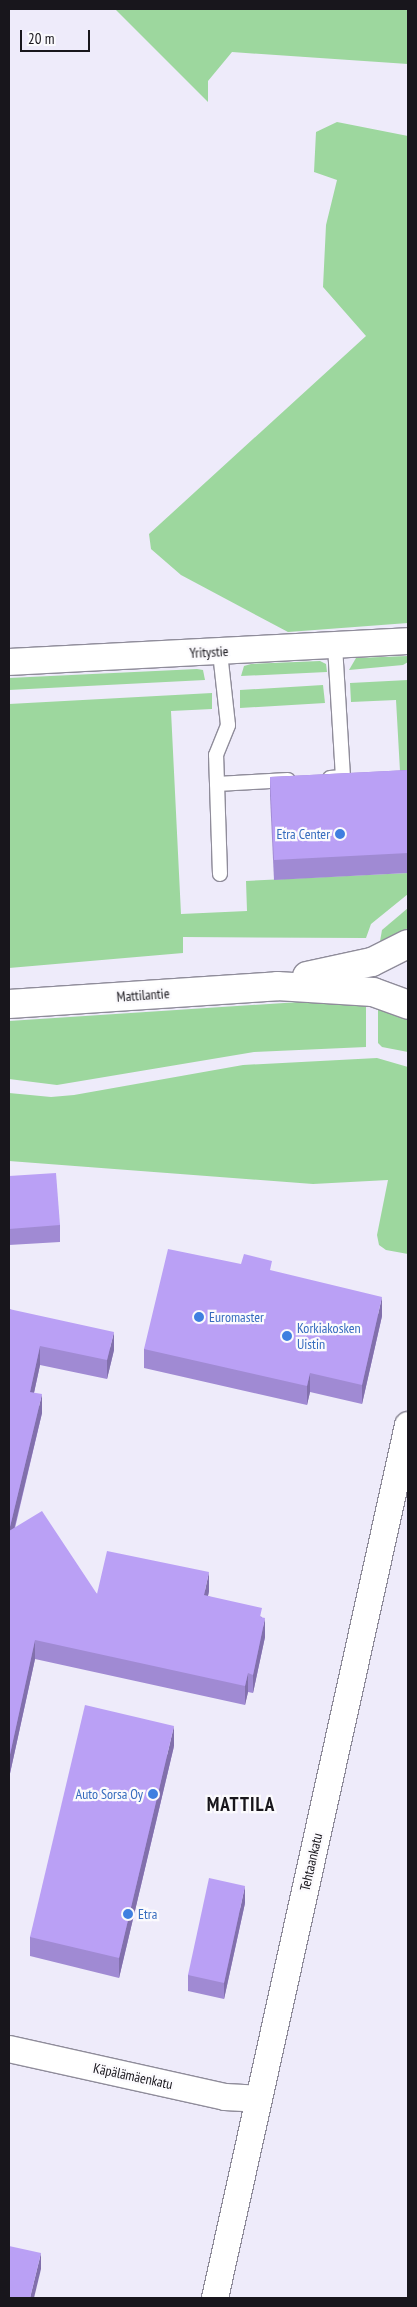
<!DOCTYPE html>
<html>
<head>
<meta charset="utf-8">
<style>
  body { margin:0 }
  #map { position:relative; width:417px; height:2307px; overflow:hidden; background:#eeebfa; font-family:"PT Sans Narrow",sans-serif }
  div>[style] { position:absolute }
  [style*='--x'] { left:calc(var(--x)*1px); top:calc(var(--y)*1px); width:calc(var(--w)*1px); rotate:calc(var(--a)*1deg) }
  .green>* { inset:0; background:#9dd79e }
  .roads { filter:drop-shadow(1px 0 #8f8c9a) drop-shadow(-1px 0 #8f8c9a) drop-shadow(0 1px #8f8c9a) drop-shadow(0 -1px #8f8c9a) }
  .service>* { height:14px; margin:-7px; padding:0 7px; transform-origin:7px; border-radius:7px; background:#fff }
  .minor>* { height:26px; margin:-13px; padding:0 13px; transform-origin:13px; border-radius:13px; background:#fff }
  .tertiary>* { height:28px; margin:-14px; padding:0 14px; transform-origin:14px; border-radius:14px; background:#fff }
  .wall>* { inset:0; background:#a08ad3 }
  .shaded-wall>* { inset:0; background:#8270ac }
  .building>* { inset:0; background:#baa0f5 }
  .dots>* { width:14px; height:14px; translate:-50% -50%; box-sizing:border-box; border:2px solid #fbfafd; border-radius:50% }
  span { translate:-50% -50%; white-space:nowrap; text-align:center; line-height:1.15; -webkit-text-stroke:4.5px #fbfafd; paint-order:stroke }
  .street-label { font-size:14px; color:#18161c }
  .shop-label { font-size:14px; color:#366cbe }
  .right { translate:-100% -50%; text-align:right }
  .left { translate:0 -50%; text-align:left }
  .district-label { font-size:19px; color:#18161c; font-weight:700; letter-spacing:1px }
  .frame { position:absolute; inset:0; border:10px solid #18161c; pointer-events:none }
  .scale { position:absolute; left:20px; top:30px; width:70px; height:22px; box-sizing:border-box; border:2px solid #18161c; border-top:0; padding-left:6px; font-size:15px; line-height:18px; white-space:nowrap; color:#18161c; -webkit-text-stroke:4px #fbfafd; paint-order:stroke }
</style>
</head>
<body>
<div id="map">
  <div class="green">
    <i style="clip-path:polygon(115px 9px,408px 9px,408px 64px,232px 52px,208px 81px,208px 102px)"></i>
    <i style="clip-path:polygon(337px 122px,408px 136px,408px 623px,288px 632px,181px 575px,151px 549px,149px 534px,366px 336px,323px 287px,326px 225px,337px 180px,314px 172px,316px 132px)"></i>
    <i style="clip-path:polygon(408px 656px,408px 662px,403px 665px,349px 670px,356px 658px)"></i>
    <i style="clip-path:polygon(320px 661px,326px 664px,327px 672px,241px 676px,244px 666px,251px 664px)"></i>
    <i style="clip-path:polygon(197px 669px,203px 670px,205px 680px,9px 690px,9px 678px)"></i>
    <i style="clip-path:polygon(408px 680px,408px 793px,401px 789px,396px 700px,351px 702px,350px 683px)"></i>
    <i style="clip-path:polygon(323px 685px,325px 703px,240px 708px,240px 690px)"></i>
    <i style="clip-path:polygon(212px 693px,212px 709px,171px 711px,181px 914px,247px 911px,246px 881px,408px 873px,408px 894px,371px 924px,366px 938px,183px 937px,183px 953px,9px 968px,9px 704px)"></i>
    <i style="clip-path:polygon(408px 908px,408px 928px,379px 947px,382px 930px)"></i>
    <i style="clip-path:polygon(345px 999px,366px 1001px,366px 1047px,254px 1052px,57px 1085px,9px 1079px,9px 1021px)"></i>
    <i style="clip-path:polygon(378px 1004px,408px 1018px,408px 1052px,382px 1047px,378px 1043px)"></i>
    <i style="clip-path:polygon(377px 1058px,408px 1067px,408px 1254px,386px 1250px,379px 1245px,377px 1235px,388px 1180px,313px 1184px,9px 1161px,9px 1093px,51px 1097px,74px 1095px,243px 1065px)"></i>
  </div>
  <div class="roads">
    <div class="service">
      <i style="--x:330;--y:778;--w:13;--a:-4"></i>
      <i style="--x:343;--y:777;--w:132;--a:-93.5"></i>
      <i style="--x:217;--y:784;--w:71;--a:-3.2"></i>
      <i style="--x:220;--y:874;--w:119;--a:-91.9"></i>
      <i style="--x:216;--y:755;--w:32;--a:-68"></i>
      <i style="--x:228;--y:725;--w:73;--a:-96.3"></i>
    </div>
    <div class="minor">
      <i style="--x:9;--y:662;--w:400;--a:-3"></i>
      <i style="--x:9;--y:2049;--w:221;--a:12.5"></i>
      <i style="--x:225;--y:2097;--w:33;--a:3"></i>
      <i style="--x:215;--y:2298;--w:894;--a:-77.53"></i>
    </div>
    <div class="tertiary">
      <i style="--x:307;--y:976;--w:66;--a:-12.2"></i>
      <i style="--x:372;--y:962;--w:40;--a:-26.6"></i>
      <i style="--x:9;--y:1004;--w:269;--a:-3.8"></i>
      <i style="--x:277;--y:986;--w:96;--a:3.6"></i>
      <i style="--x:373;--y:992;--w:37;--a:20"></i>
    </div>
  </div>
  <div class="wall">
    <i style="clip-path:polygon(408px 770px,408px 873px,274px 880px,270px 796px,270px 777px)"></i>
    <i style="clip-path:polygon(9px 1176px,60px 1225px,60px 1242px,9px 1245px)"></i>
    <i style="clip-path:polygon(272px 1271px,382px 1316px,362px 1404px,310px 1392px,307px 1405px,144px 1368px,144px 1349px)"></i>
    <i style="clip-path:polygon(9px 1309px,114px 1350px,107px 1379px,40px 1365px,34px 1393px,42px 1413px,15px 1528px,97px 1594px,209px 1591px,208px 1596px,262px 1617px,265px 1637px,253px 1693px,248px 1692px,245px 1705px,35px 1659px,9px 1778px)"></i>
    <i style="clip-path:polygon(174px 1746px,119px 1978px,30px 1956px,30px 1937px)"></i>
    <i style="clip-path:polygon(245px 1903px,224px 1999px,188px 1991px,188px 1975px)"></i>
  </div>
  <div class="shaded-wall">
    <i style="clip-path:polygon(382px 1297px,382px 1316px,362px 1404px,362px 1385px)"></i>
    <i style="clip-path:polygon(114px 1332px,114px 1350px,107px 1379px,107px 1360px)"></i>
    <i style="clip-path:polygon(40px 1346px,40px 1365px,30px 1411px,30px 1392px)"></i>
    <i style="clip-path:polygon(310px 1373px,310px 1392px,307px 1405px,307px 1386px)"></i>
    <i style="clip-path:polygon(42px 1394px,42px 1413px,9px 1550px,9px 1531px)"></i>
    <i style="clip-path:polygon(209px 1572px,209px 1591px,204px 1614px,204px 1595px)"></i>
    <i style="clip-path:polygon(265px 1618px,265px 1637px,253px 1693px,253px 1675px)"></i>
    <i style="clip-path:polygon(35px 1640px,35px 1659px,9px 1778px,9px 1759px)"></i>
    <i style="clip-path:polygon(248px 1673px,248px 1692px,245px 1705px,245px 1686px)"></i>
    <i style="clip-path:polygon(174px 1726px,174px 1746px,119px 1978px,119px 1958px)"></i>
    <i style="clip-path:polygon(245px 1886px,245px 1903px,224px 1999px,224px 1983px)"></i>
    <i style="clip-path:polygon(41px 2253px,41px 2269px,34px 2298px,30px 2298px)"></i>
  </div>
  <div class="building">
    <i style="clip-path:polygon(408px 770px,408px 853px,274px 860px,270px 777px)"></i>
    <i style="clip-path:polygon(56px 1173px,60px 1225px,9px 1229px,9px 1176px)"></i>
    <i style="clip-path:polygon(168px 1249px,241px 1264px,244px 1254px,272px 1261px,270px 1270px,382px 1297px,362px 1385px,310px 1373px,307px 1386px,144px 1349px)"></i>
    <i style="clip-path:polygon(9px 1309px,114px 1332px,107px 1360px,40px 1346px,30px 1392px,42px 1394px,9px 1531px,42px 1511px,97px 1594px,107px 1551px,209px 1572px,204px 1595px,262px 1608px,260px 1617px,265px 1618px,253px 1675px,248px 1673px,245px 1686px,35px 1640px,9px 1759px)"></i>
    <i style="clip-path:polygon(85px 1705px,174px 1726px,119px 1958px,30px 1937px)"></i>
    <i style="clip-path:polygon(209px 1878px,245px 1886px,224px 1983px,188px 1975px)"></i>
    <i style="clip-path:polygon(9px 2246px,41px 2253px,30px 2298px,9px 2298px)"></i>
  </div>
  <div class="dots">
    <i style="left:340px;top:834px;background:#3f7fe0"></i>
    <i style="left:199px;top:1317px;background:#3f7fe0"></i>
    <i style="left:287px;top:1336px;background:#3f7fe0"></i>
    <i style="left:153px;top:1794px;background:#3f7fe0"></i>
    <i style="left:128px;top:1914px;background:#3f7fe0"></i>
  </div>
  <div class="street-label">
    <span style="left:209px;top:652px;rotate:-3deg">Yritystie</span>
    <span style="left:143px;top:995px;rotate:-4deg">Mattilantie</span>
    <span style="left:311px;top:1862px;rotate:-77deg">Tehtaankatu</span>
    <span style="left:133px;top:2076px;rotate:12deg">Käpälämäenkatu</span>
  </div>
  <div class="shop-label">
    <span class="right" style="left:330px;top:834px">Etra Center</span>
    <span class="left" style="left:209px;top:1317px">Euromaster</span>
    <span class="left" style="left:297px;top:1336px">Korkiakosken<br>Uistin</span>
    <span class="right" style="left:143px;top:1794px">Auto Sorsa Oy</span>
    <span class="left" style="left:138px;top:1914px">Etra</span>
  </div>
  <div class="district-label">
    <span style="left:241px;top:1805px">MATTILA</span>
  </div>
  <div class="frame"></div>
  <div class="scale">20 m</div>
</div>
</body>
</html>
